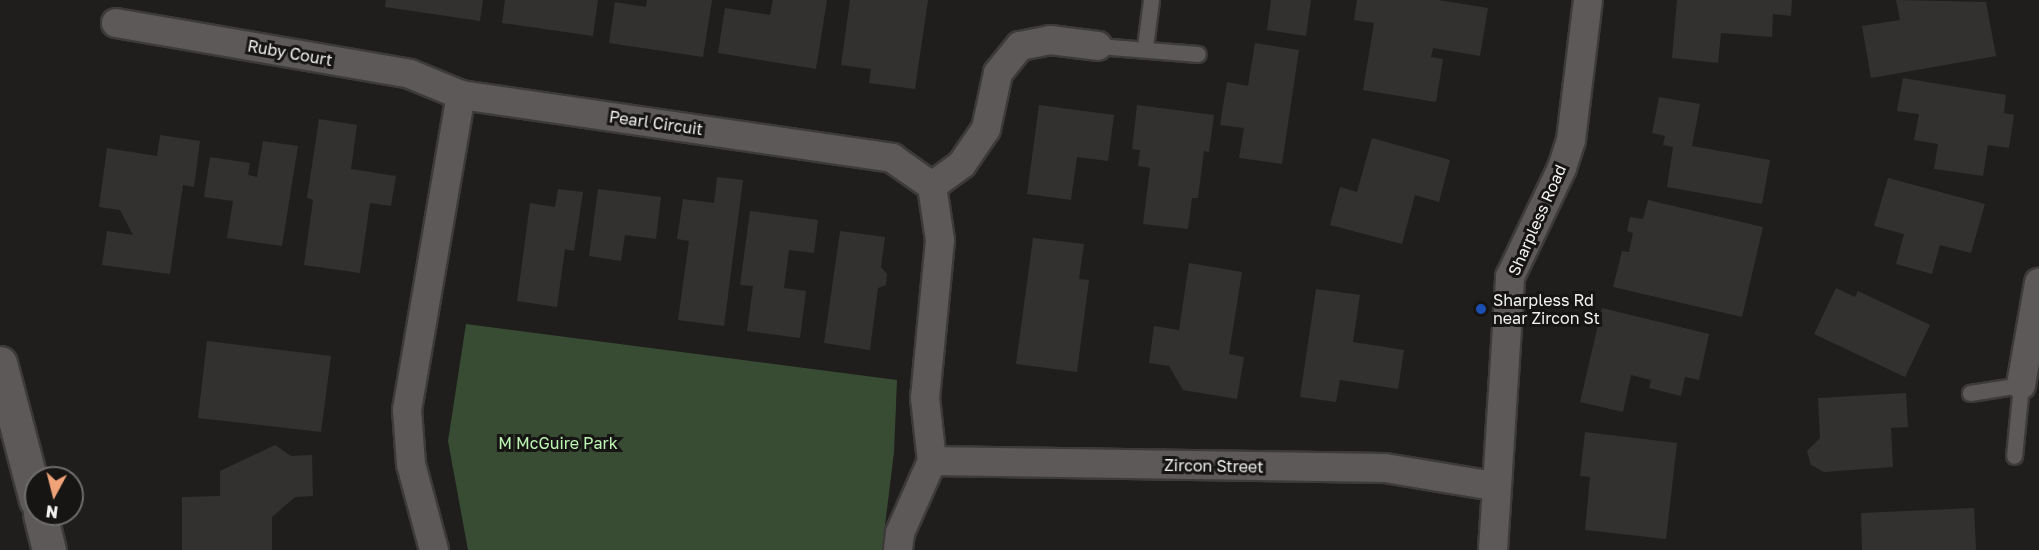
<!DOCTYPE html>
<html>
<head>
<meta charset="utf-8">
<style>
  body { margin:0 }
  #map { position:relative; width:2039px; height:550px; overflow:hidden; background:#201e1d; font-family:"Golos Text",sans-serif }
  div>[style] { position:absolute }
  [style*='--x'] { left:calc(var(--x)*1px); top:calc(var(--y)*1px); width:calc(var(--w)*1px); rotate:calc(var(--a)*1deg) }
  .green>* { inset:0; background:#384c34 }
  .building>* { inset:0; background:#33312f }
  .roads { filter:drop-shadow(2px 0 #3d3b3a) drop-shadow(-2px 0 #3d3b3a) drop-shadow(0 2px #3d3b3a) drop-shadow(0 -2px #3d3b3a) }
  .service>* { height:15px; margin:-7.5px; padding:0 7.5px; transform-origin:7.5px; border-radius:7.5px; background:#5c5958 }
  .minor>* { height:28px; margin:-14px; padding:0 14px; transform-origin:14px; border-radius:14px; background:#5c5958 }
  .secondary>* { height:33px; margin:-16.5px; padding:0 16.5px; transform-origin:16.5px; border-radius:16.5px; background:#5c5958 }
  .dots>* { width:16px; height:16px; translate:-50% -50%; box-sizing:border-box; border:3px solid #171514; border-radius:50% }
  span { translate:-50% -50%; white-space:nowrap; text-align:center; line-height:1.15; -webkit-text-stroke:6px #171514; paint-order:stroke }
  .street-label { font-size:16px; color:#f3f1f0 }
  .poi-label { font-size:16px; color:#f3f1f0 }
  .left { translate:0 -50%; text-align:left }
  .park-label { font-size:16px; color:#bdf5b2 }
  .north { position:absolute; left:24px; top:466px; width:60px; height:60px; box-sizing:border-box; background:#171514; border:2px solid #6f6d6c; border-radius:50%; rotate:187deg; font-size:16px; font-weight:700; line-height:24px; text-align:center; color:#f3f1f0 }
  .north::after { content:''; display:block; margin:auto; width:21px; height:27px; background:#f0a378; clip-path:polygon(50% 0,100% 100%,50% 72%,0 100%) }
</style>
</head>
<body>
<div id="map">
  <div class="green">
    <i style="clip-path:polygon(466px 324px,897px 380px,894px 452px,882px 550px,468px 550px,448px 441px)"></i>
  </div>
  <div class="building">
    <i style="clip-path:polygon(386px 0,483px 0,480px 21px,385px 7px)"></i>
    <i style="clip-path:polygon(505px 0,598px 0,593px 36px,502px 23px)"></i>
    <i style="clip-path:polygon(647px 0,712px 0,703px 57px,609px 43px,615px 2px,646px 7px)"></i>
    <i style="clip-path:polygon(773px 0,827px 0,816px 69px,718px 53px,725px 8px,770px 15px)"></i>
    <i style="clip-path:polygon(850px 0,928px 0,915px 89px,869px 83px,871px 69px,841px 65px)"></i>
    <i style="clip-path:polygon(1271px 0,1311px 0,1306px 36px,1267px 30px)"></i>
    <i style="clip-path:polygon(1357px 0,1438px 0,1488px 8px,1480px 56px,1433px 48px,1431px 57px,1443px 59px,1436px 102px,1363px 90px,1374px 23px,1354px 20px)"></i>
    <i style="clip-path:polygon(1677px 0,1792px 0,1791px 16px,1773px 14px,1772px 37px,1721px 33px,1718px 63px,1672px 58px)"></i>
    <i style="clip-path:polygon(1896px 0,1986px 2px,1996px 56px,1871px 78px,1862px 26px,1900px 20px)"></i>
    <i style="clip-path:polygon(1255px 43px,1299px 50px,1282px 164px,1239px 158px,1244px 128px,1220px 125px,1227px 82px,1248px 86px)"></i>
    <i style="clip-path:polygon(1903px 78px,2006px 95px,2004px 113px,2014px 115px,2009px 148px,1988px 145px,1983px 176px,1934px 169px,1938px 144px,1914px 140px,1919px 114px,1897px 111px)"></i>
    <i style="clip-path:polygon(1659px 97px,1700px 104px,1692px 146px,1770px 160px,1762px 204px,1667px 187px,1673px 147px,1663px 145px,1665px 136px,1652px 133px)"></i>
    <i style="clip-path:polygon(1039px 105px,1114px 115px,1108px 161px,1077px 157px,1071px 200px,1027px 194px)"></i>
    <i style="clip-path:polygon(1137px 105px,1214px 115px,1209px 152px,1204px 151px,1198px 198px,1192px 198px,1188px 229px,1143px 224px,1150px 168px,1138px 166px,1140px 150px,1132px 149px)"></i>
    <i style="clip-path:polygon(319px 119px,357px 125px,351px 169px,396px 176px,391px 206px,370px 203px,360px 273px,304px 265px,313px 200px,307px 198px)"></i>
    <i style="clip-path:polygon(160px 135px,200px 141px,194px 187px,183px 185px,170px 274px,102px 265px,107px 231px,133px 235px,120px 210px,99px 207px,107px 148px,157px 156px)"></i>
    <i style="clip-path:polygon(1372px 138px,1450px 160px,1439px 202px,1415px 195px,1402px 244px,1330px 225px,1340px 187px,1357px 192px)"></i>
    <i style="clip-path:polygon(263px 141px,298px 146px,282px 246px,227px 238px,233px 201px,204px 197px,210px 157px,250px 163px,248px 175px,257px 177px)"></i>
    <i style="clip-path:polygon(717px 177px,743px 180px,724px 326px,678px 320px,689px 241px,677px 239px,683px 199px,714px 203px)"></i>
    <i style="clip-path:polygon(1888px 178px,1985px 204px,1971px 253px,1940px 245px,1932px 274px,1896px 264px,1904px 234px,1874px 226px)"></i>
    <i style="clip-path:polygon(558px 189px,583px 192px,574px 251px,565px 249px,557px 307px,517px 301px,530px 203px,555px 207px)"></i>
    <i style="clip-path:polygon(598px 189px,661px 197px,656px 239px,625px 235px,621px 261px,589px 256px)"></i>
    <i style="clip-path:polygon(1648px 200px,1763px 227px,1742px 317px,1613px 287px,1622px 251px,1629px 252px,1633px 233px,1627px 231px,1630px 217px,1643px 219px)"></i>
    <i style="clip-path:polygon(750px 211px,818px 220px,814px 253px,789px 250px,784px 288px,806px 291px,800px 338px,747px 331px,753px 286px,740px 285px)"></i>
    <i style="clip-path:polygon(840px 231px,885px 237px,881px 267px,887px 274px,886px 285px,878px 288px,870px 350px,824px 343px)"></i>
    <i style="clip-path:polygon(1033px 238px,1084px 244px,1079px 279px,1089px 280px,1077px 372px,1016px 364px)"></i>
    <i style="clip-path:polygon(1189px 263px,1242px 272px,1229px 354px,1244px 357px,1237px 399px,1183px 390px,1169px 366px,1149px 363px,1154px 326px,1179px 330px)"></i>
    <i style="clip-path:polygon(1836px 288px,1855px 297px,1858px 291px,1930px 325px,1905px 377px,1814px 334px)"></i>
    <i style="clip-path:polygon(1316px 289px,1360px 295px,1353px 342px,1404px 350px,1398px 389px,1340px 380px,1336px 402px,1300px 397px)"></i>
    <i style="clip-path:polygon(1602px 308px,1709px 334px,1699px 380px,1685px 377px,1681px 396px,1649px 388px,1651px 380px,1631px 375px,1623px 412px,1580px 402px)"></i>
    <i style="clip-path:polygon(207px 341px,331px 356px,321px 432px,198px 418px)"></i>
    <i style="clip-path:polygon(1906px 393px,1908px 427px,1891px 428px,1893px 467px,1824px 472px,1811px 465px,1807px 451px,1820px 438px,1818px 398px)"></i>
    <i style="clip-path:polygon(1585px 432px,1677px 443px,1666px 539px,1585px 530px,1590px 477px,1580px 476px)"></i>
    <i style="clip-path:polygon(275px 445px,291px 456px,312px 455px,313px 496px,295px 497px,272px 517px,272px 550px,182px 550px,182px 497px,220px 496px,220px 471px)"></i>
    <i style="clip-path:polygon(1974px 508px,1976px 550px,1862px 550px,1861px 513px)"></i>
  </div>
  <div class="roads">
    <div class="service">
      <i style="--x:1098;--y:46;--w:100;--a:4.6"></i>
      <i style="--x:1145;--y:47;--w:47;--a:-82.7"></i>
      <i style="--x:1970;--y:393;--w:52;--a:-8.9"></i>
      <i style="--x:2021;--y:385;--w:71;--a:95.6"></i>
    </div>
    <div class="minor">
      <i style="--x:116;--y:23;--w:298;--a:9.8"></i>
      <i style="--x:410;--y:74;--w:55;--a:22.4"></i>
      <i style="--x:461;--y:95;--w:436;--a:8.3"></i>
      <i style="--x:892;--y:158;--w:49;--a:35"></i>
      <i style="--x:932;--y:186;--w:55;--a:81.6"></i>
      <i style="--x:940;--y:240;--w:159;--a:95.4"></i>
      <i style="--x:925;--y:398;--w:63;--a:83.7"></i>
      <i style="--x:932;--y:461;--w:79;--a:114"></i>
      <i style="--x:900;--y:533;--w:17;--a:97"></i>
      <i style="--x:932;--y:186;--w:37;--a:-36"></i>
      <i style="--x:962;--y:164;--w:42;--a:-55.6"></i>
      <i style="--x:986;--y:129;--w:57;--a:-77.9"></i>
      <i style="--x:998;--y:73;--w:35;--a:-51"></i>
      <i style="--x:1020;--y:46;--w:31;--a:-11"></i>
      <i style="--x:1050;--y:40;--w:48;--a:7.1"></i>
      <i style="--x:2021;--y:385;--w:104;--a:-80"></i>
      <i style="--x:932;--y:461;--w:453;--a:0.9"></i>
      <i style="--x:1385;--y:468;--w:110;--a:9.4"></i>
      <i style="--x:434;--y:550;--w:89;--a:-105"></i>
      <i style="--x:411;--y:464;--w:54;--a:-94.2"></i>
      <i style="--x:407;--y:410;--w:320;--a:-80.3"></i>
      <i style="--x:1493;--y:550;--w:274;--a:-86.4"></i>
      <i style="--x:1510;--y:277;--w:121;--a:-64.5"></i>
      <i style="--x:1562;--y:168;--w:29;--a:-72"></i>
      <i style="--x:1571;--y:140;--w:141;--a:-83.1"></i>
    </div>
    <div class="secondary">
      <i style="--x:0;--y:363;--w:142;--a:75.3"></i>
      <i style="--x:40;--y:514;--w:37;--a:76"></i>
    </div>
  </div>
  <div class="dots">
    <i style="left:1481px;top:309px;background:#1a4fb4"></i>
  </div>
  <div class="street-label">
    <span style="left:290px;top:53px;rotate:10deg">Ruby Court</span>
    <span style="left:656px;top:123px;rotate:8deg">Pearl Circuit</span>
    <span style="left:1537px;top:220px;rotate:-66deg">Sharpless Road</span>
    <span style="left:1214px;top:466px;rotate:1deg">Zircon Street</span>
  </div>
  <div class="poi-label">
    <span class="left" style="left:1493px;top:309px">Sharpless Rd<br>near Zircon St</span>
  </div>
  <div class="park-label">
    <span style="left:558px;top:443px">M McGuire Park</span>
  </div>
  <div class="north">N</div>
</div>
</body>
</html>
